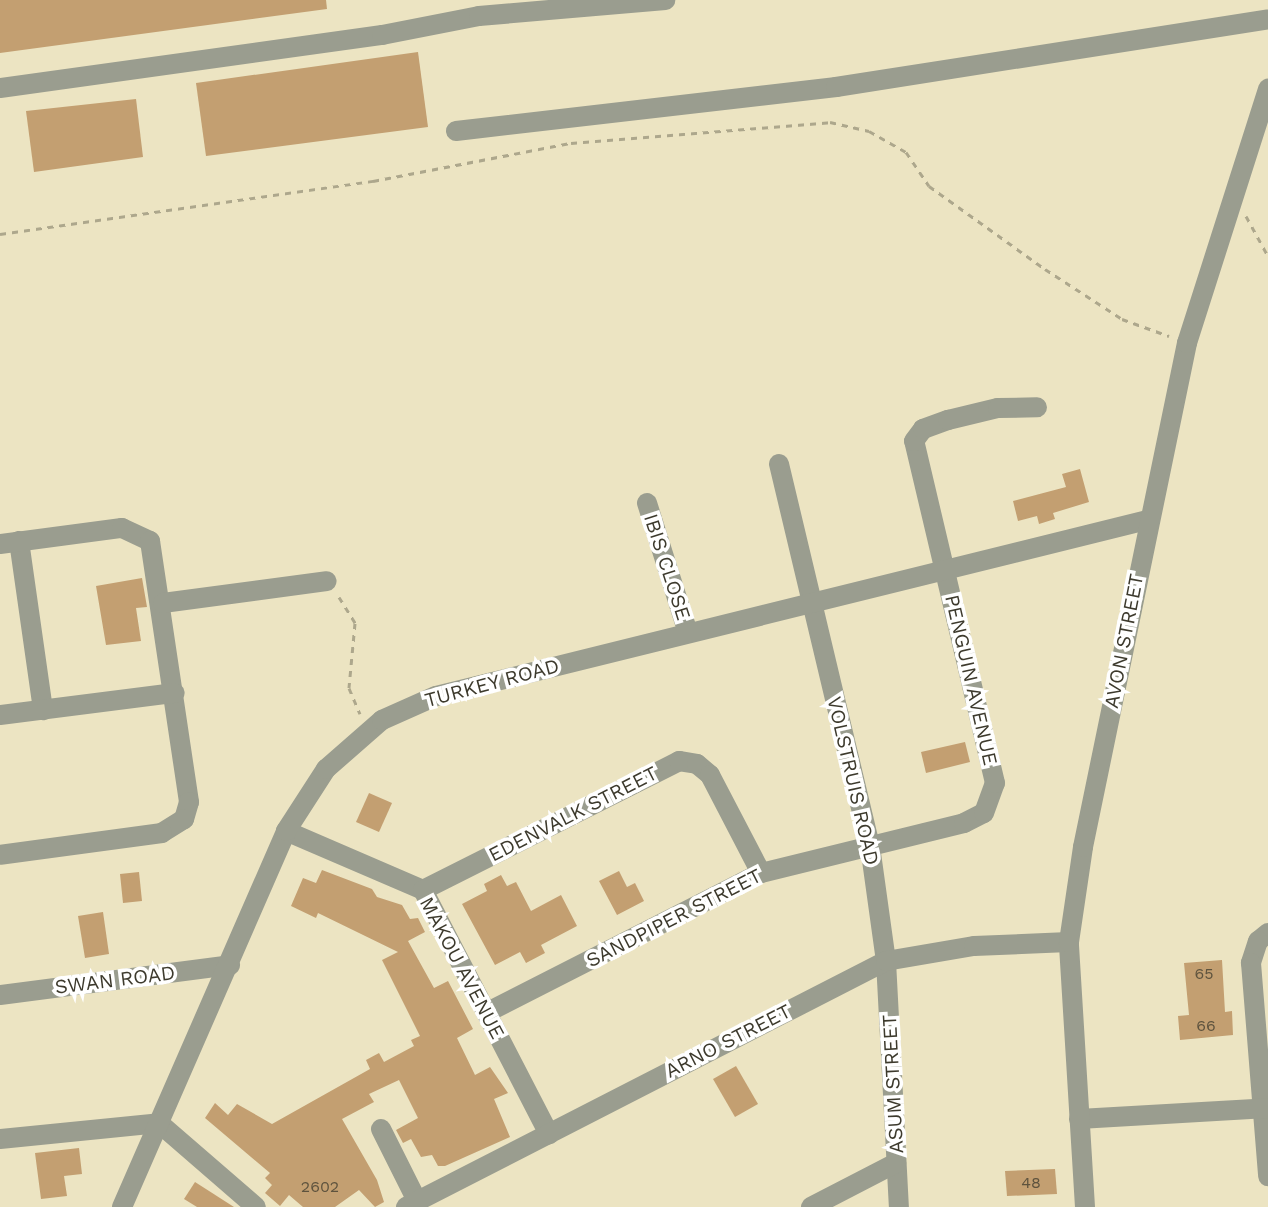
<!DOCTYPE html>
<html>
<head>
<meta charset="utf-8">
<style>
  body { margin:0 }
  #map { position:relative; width:1268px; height:1207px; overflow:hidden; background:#ece4c2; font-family:"Work Sans",sans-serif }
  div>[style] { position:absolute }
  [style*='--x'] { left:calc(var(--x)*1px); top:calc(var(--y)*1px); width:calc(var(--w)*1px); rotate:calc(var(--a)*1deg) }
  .building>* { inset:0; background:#c39f71 }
  .path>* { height:3px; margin-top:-1.5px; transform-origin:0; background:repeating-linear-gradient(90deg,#ada78c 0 6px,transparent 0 12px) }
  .minor>* { height:20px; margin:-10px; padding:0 10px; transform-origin:10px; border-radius:10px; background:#9a9d8f }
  span { translate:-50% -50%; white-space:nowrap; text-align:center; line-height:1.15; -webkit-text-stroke:7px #fff; paint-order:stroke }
  .number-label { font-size:16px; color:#5e533e }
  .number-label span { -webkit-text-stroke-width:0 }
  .street-label { font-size:20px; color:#3d3a2d }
</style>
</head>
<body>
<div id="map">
  <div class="building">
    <i style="clip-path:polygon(0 0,326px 0,327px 9px,0 53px)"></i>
    <i style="clip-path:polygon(418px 52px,428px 127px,206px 156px,196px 83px)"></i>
    <i style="clip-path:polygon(136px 99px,143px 157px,34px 172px,26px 111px)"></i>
    <i style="clip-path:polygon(1080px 469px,1089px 502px,1053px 513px,1055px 519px,1039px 524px,1037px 516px,1018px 521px,1013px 501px,1066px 487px,1062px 474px)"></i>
    <i style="clip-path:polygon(142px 578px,147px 607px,136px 608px,141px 641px,106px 645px,96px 586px)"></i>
    <i style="clip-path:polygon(965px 742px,970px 762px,926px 773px,921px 752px)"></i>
    <i style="clip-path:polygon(369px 793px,392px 803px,379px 832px,356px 822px)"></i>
    <i style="clip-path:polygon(322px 870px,372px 889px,377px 897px,402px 905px,410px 919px,418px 918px,425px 932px,408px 941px,434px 988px,448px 981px,473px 1029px,457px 1038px,475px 1075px,490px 1067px,508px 1093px,494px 1099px,510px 1137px,445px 1166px,438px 1166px,432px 1155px,421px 1157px,411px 1139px,403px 1143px,396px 1130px,418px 1118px,399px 1080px,369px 1094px,374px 1102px,342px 1119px,377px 1180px,384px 1202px,375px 1207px,359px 1190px,335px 1207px,303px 1207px,289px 1195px,280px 1206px,265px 1193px,272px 1185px,265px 1178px,270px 1173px,205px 1118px,215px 1103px,228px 1115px,237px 1104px,272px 1124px,370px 1069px,366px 1060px,379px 1053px,384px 1062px,414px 1046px,411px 1040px,420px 1036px,382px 960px,398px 952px,318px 913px,316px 918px,291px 906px,303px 878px,316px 883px)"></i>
    <i style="clip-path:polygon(619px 871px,627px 887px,635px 883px,644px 901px,617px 915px,599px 881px)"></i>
    <i style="clip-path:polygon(139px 872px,142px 901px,123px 903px,120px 874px)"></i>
    <i style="clip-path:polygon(501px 875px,507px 886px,516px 882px,531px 911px,561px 895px,577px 926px,541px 945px,545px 953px,526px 963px,520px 952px,495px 965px,462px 904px,487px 891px,484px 884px)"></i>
    <i style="clip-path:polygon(103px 912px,109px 954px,85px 958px,78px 916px)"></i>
    <i style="clip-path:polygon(1222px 960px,1225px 1012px,1232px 1011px,1233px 1035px,1180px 1040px,1178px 1016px,1189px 1015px,1184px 963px)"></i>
    <i style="clip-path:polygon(736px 1066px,758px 1104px,735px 1117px,713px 1079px)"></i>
    <i style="clip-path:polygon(79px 1148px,82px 1174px,64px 1176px,67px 1196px,41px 1199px,35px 1153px)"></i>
    <i style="clip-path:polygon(1055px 1169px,1057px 1194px,1007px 1196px,1005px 1171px)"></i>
    <i style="clip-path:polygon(195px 1182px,234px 1207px,197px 1207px,184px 1199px)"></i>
  </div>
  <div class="path">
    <i style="--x:1246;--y:216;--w:46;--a:61.2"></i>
    <i style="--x:0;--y:234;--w:377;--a:-8.1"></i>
    <i style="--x:373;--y:181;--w:202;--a:-10.9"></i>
    <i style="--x:571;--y:143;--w:260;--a:-4.6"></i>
    <i style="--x:830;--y:122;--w:40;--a:13"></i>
    <i style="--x:869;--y:131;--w:43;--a:29.6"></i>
    <i style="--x:906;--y:152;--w:41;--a:55.9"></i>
    <i style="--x:929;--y:186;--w:143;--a:35.6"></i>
    <i style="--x:1045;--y:269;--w:92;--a:33"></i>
    <i style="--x:1122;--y:319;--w:50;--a:19.9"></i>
    <i style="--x:339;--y:597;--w:31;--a:58"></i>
    <i style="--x:355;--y:623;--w:65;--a:95.3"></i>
    <i style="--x:349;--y:688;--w:28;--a:67"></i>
  </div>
  <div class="minor">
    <i style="--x:0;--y:88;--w:386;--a:-7.9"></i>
    <i style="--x:382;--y:35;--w:99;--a:-11.1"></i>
    <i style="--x:479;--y:16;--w:187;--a:-4.9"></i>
    <i style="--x:456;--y:131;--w:383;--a:-6.6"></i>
    <i style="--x:836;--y:87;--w:437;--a:-8.9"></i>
    <i style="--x:779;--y:464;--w:393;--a:76.6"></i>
    <i style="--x:870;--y:846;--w:116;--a:82.1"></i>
    <i style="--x:886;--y:961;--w:246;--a:87"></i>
    <i style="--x:647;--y:503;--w:133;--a:72.5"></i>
    <i style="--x:19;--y:541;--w:171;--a:81.9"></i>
    <i style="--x:0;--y:544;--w:123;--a:-7.5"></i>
    <i style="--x:122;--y:528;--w:31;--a:25"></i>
    <i style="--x:150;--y:541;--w:264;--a:81.5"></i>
    <i style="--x:189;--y:802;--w:18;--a:106"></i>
    <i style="--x:184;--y:819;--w:26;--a:148"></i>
    <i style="--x:162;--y:833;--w:163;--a:172.3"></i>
    <i style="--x:163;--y:603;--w:165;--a:-7.6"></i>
    <i style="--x:0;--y:715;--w:176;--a:-7.2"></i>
    <i style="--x:286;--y:831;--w:149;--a:23.3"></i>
    <i style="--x:423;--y:890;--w:275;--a:62.7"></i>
    <i style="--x:423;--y:890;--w:287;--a:-26.7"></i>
    <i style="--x:679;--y:761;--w:18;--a:9"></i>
    <i style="--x:697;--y:764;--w:17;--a:40"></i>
    <i style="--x:710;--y:775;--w:110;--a:62.5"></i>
    <i style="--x:1268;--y:933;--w:13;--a:141"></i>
    <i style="--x:1258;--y:941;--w:23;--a:108"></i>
    <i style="--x:1251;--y:963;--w:214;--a:85.4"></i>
    <i style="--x:0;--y:995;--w:232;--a:-7.4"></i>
    <i style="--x:486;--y:1013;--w:309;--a:-27"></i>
    <i style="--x:761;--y:873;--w:209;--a:-13.8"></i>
    <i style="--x:964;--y:823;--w:22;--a:-27"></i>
    <i style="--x:984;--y:813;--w:32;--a:-70"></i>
    <i style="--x:995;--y:783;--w:351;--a:-103.3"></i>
    <i style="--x:914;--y:441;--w:15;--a:-53"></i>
    <i style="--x:923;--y:429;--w:27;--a:-20"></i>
    <i style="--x:948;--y:420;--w:51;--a:-13.5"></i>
    <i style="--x:998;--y:408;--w:39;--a:-1"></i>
    <i style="--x:1079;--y:1119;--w:189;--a:-3.3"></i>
    <i style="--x:159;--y:1123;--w:128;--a:40.9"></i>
    <i style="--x:381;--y:1129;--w:80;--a:63.4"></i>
    <i style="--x:0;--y:1139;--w:160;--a:-5.7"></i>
    <i style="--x:122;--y:1207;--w:410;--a:-66.4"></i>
    <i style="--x:286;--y:831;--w:74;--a:-57.2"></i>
    <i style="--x:326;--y:769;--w:74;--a:-41.2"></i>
    <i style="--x:382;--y:720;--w:59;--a:-24"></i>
    <i style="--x:436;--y:696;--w:732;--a:-13.9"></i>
    <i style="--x:406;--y:1207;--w:539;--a:-27.14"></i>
    <i style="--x:886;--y:961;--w:89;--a:-9.7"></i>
    <i style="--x:974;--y:946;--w:95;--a:-2.4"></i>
    <i style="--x:811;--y:1207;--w:96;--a:-27.4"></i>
    <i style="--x:1085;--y:1207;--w:265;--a:-93.5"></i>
    <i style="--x:1069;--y:942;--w:96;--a:-81.6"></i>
    <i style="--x:1083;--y:847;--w:515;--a:-78.34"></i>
    <i style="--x:1187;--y:343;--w:267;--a:-72.3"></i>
  </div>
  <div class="number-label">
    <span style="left:1204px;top:974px">65</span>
    <span style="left:1206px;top:1026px">66</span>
    <span style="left:1031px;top:1183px">48</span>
    <span style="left:320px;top:1187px">2602</span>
  </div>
  <div class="street-label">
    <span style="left:667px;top:567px;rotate:72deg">IBIS CLOSE</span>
    <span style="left:1124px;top:641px;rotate:-79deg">AVON STREET</span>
    <span style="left:971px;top:680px;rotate:77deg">PENGUIN AVENUE</span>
    <span style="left:492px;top:683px;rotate:-15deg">TURKEY ROAD</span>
    <span style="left:853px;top:781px;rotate:77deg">VOLSTRUIS ROAD</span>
    <span style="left:573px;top:814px;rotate:-27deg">EDENVALK STREET</span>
    <span style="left:674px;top:918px;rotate:-27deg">SANDPIPER STREET</span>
    <span style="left:462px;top:968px;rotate:62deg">MAKOU AVENUE</span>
    <span style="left:115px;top:980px;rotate:-7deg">SWAN ROAD</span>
    <span style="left:728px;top:1041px;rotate:-27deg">ARNO STREET</span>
    <span style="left:893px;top:1084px;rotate:-93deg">ASUM STREET</span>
  </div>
</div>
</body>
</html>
